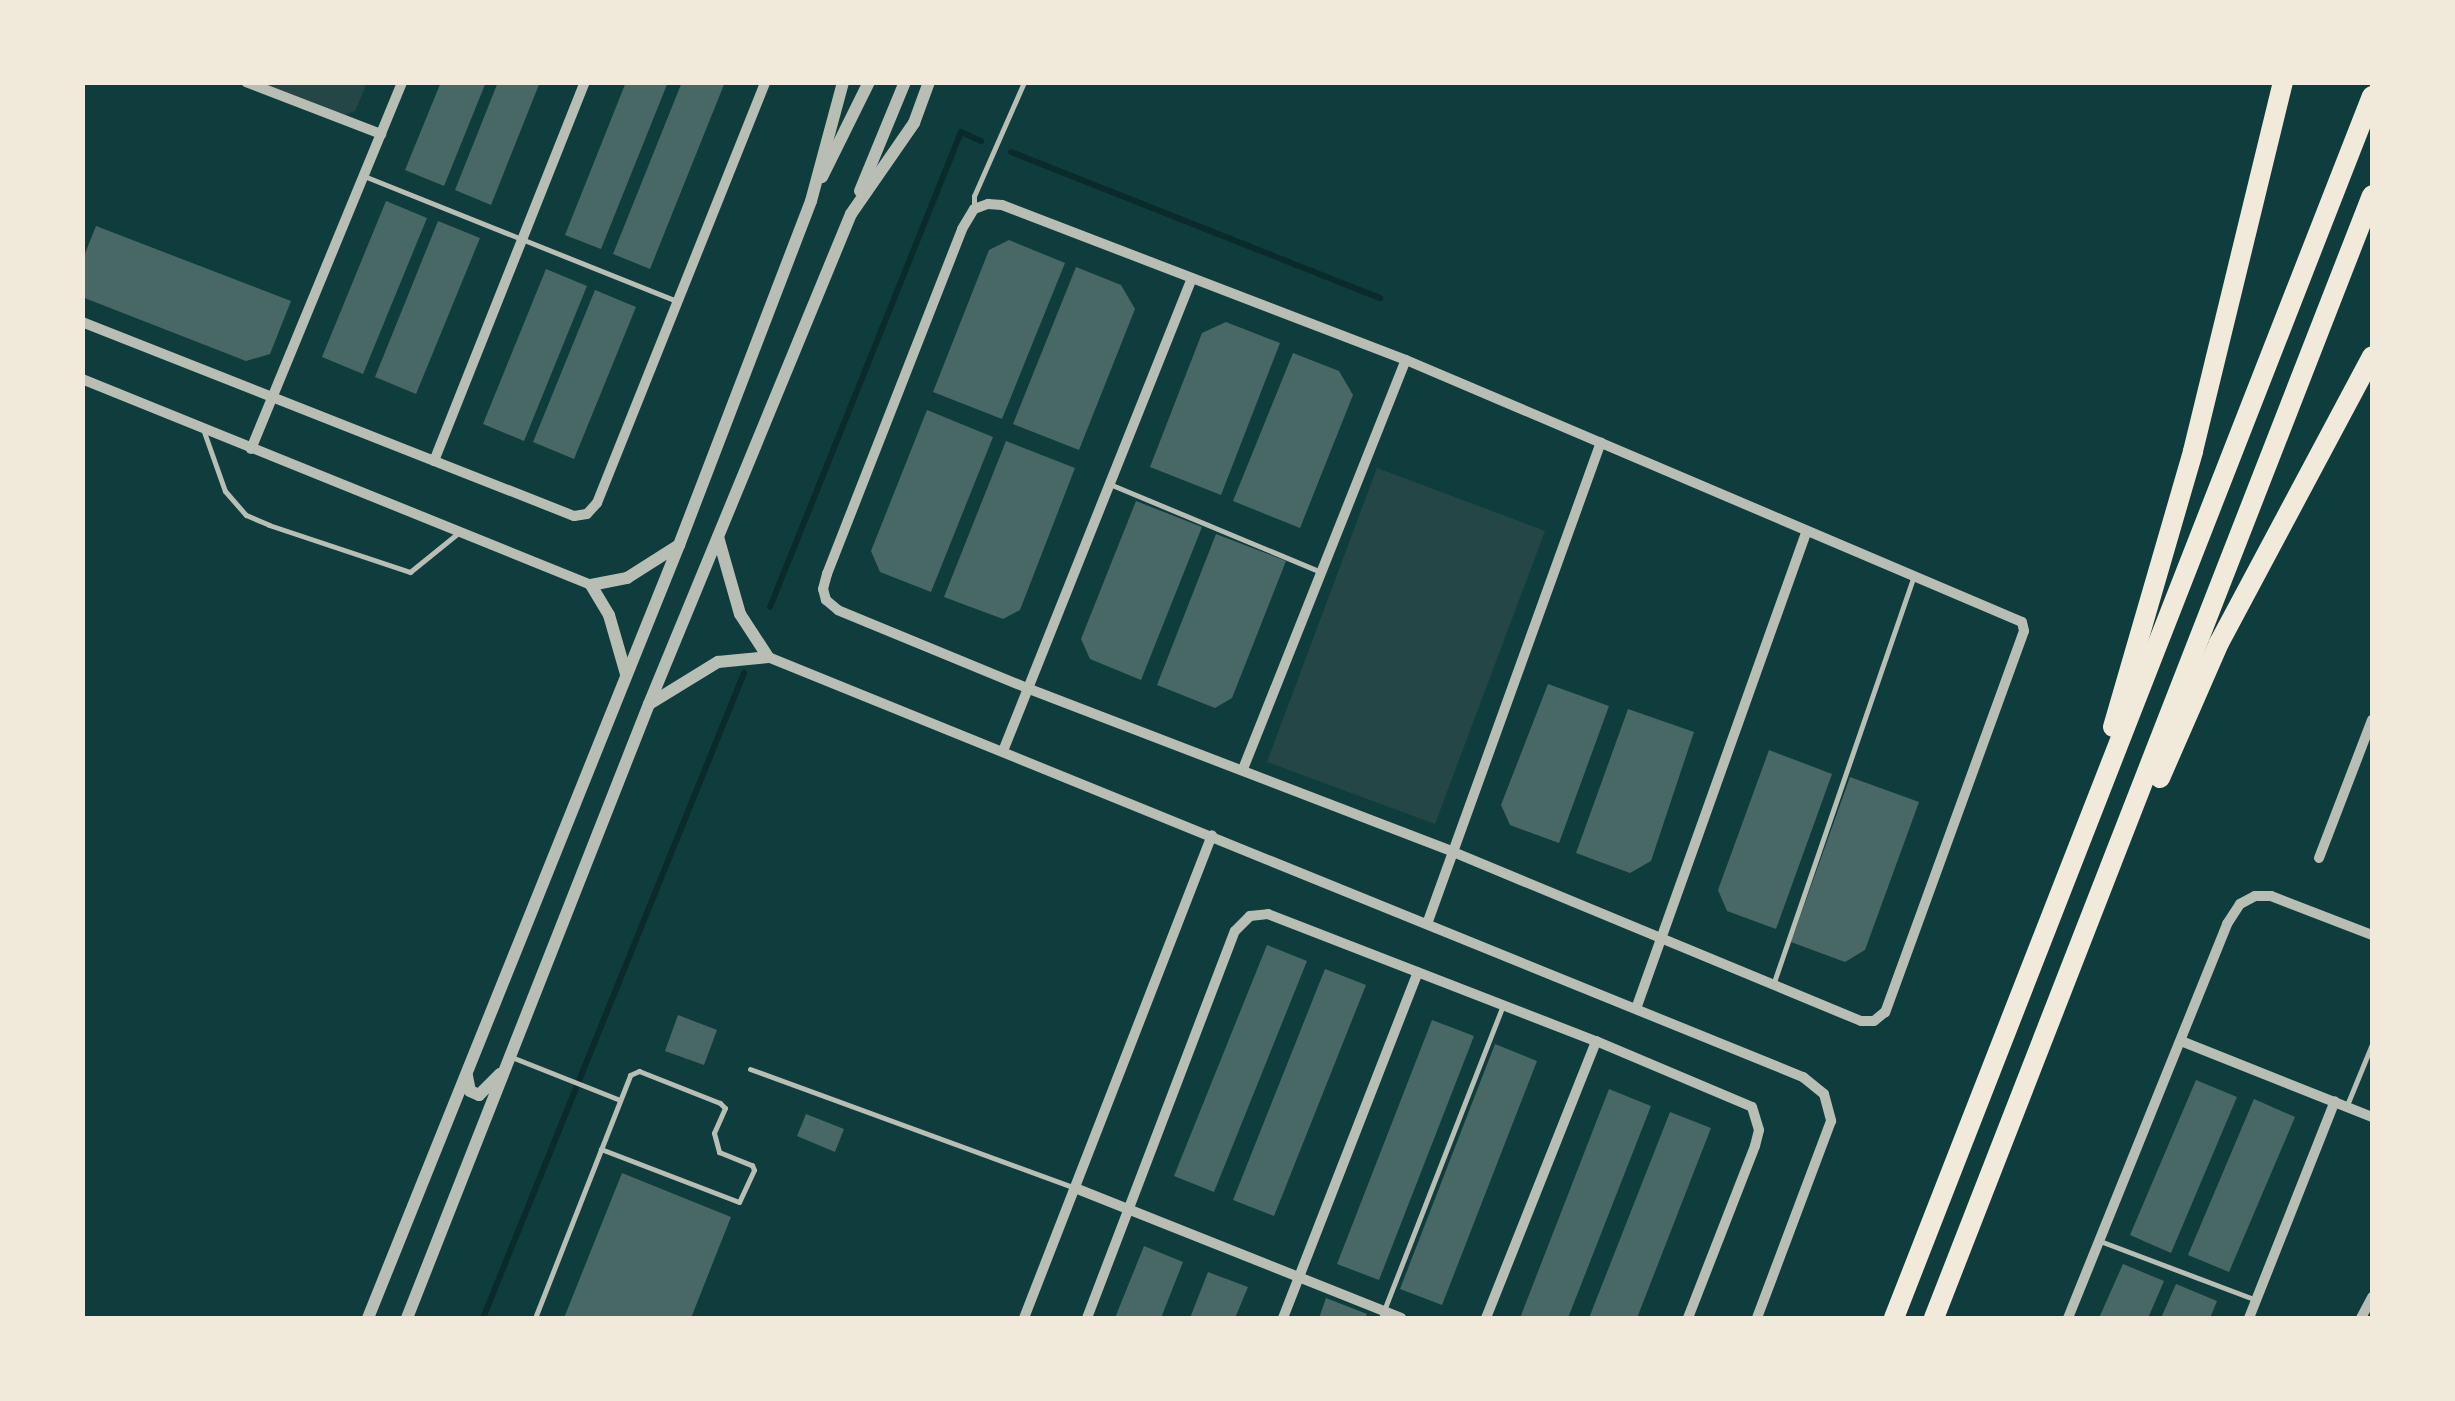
<!DOCTYPE html>
<html>
<head>
<meta charset="utf-8">
<style>
  body { margin:0 }
  #map { position:relative; width:2455px; height:1401px; overflow:hidden; background:#0f3d3e; font-family:Karla,sans-serif }
  div>[style] { position:absolute }
  [style*='--x'] { left:calc(var(--x)*1px); top:calc(var(--y)*1px); width:calc(var(--w)*1px); rotate:calc(var(--a)*1deg) }
  .green>* { inset:0; background:#244646 }
  .stream>* { height:6px; margin:-3px; padding:0 3px; transform-origin:3px; border-radius:3px; background:#0a2a2b }
  .building>* { inset:0; background:#486865 }
  .service>* { height:5px; margin:-2.5px; padding:0 2.5px; transform-origin:2.5px; border-radius:2.5px; background:#b8beb3 }
  .minor>* { height:10px; margin:-5px; padding:0 5px; transform-origin:5px; border-radius:5px; background:#b8beb3 }
  .tertiary>* { height:12px; margin:-6px; padding:0 6px; transform-origin:6px; border-radius:6px; background:#b8beb3 }
  .motorway>* { height:20px; margin:-10px; padding:0 10px; transform-origin:10px; border-radius:10px; background:#f1e9da }
  span { translate:-50% -50%; white-space:nowrap; text-align:center; line-height:1.15; -webkit-text-stroke:8px #f1e9da; paint-order:stroke }
  .frame { position:absolute; inset:0; border:85px solid #f1e9da; pointer-events:none }
</style>
</head>
<body>
<div id="map">
  <div class="green">
    <i style="clip-path:polygon(238px 83px,367px 83px,355px 111px,333px 119px)"></i>
    <i style="clip-path:polygon(1377px 468px,1545px 531px,1435px 824px,1267px 762px)"></i>
  </div>
  <div class="stream">
    <i style="--x:1011;--y:152;--w:397;--a:21.6"></i>
    <i style="--x:770;--y:607;--w:512;--a:-68.09"></i>
    <i style="--x:961;--y:132;--w:22;--a:24"></i>
    <i style="--x:483;--y:1318;--w:696;--a:-67.97"></i>
  </div>
  <div class="building">
    <i style="clip-path:polygon(441px 82px,486px 82px,444px 186px,405px 170px)"></i>
    <i style="clip-path:polygon(498px 82px,540px 82px,491px 205px,455px 190px)"></i>
    <i style="clip-path:polygon(626px 82px,668px 82px,601px 249px,565px 235px)"></i>
    <i style="clip-path:polygon(682px 82px,725px 82px,650px 269px,613px 254px)"></i>
    <i style="clip-path:polygon(386px 201px,427px 218px,363px 374px,322px 357px)"></i>
    <i style="clip-path:polygon(438px 221px,480px 238px,416px 394px,375px 377px)"></i>
    <i style="clip-path:polygon(96px 226px,291px 301px,270px 354px,246px 361px,82px 297px,82px 261px)"></i>
    <i style="clip-path:polygon(1009px 240px,1065px 263px,1002px 419px,933px 392px,989px 250px)"></i>
    <i style="clip-path:polygon(1076px 267px,1121px 285px,1135px 309px,1079px 450px,1013px 424px)"></i>
    <i style="clip-path:polygon(546px 269px,587px 286px,524px 441px,483px 424px)"></i>
    <i style="clip-path:polygon(595px 290px,636px 307px,574px 459px,533px 442px)"></i>
    <i style="clip-path:polygon(1226px 322px,1280px 343px,1221px 495px,1150px 467px,1202px 333px)"></i>
    <i style="clip-path:polygon(1293px 353px,1339px 371px,1353px 395px,1300px 528px,1233px 501px)"></i>
    <i style="clip-path:polygon(927px 410px,993px 437px,931px 592px,880px 572px,871px 551px)"></i>
    <i style="clip-path:polygon(1006px 441px,1075px 468px,1020px 610px,1003px 619px,944px 597px)"></i>
    <i style="clip-path:polygon(1136px 501px,1202px 527px,1141px 680px,1090px 659px,1081px 639px)"></i>
    <i style="clip-path:polygon(1216px 534px,1286px 561px,1232px 698px,1215px 708px,1157px 685px)"></i>
    <i style="clip-path:polygon(1548px 684px,1609px 706px,1559px 843px,1510px 825px,1501px 805px)"></i>
    <i style="clip-path:polygon(1628px 709px,1694px 732px,1651px 861px,1630px 873px,1576px 853px)"></i>
    <i style="clip-path:polygon(1769px 750px,1832px 774px,1776px 929px,1727px 911px,1718px 890px)"></i>
    <i style="clip-path:polygon(1850px 777px,1919px 802px,1865px 950px,1845px 962px,1791px 942px)"></i>
    <i style="clip-path:polygon(1267px 945px,1307px 961px,1214px 1192px,1174px 1176px)"></i>
    <i style="clip-path:polygon(1325px 969px,1366px 985px,1274px 1216px,1233px 1200px)"></i>
    <i style="clip-path:polygon(678px 1015px,717px 1030px,704px 1065px,665px 1051px)"></i>
    <i style="clip-path:polygon(1432px 1020px,1474px 1036px,1379px 1280px,1337px 1264px)"></i>
    <i style="clip-path:polygon(1495px 1044px,1537px 1061px,1442px 1305px,1400px 1289px)"></i>
    <i style="clip-path:polygon(2196px 1080px,2237px 1097px,2171px 1253px,2130px 1235px)"></i>
    <i style="clip-path:polygon(1609px 1089px,1651px 1106px,1568px 1318px,1520px 1318px)"></i>
    <i style="clip-path:polygon(2254px 1099px,2295px 1117px,2229px 1272px,2188px 1255px)"></i>
    <i style="clip-path:polygon(1670px 1112px,1711px 1128px,1637px 1318px,1589px 1318px)"></i>
    <i style="clip-path:polygon(806px 1114px,844px 1129px,835px 1152px,797px 1136px)"></i>
    <i style="clip-path:polygon(622px 1173px,731px 1217px,691px 1318px,564px 1318px)"></i>
    <i style="clip-path:polygon(1144px 1246px,1183px 1262px,1161px 1318px,1115px 1318px)"></i>
    <i style="clip-path:polygon(2123px 1264px,2164px 1281px,2148px 1318px,2099px 1318px)"></i>
    <i style="clip-path:polygon(1208px 1272px,1248px 1287px,1235px 1318px,1190px 1318px)"></i>
    <i style="clip-path:polygon(2176px 1284px,2217px 1301px,2210px 1318px,2161px 1318px)"></i>
    <i style="clip-path:polygon(1326px 1298px,1367px 1314px,1365px 1318px,1319px 1318px)"></i>
  </div>
  <div class="service">
    <i style="--x:364;--y:176;--w:337;--a:21.8"></i>
    <i style="--x:974;--y:206;--w:10;--a:-90"></i>
    <i style="--x:974;--y:196;--w:124;--a:-66.3"></i>
    <i style="--x:203;--y:429;--w:66;--a:70.5"></i>
    <i style="--x:225;--y:491;--w:32;--a:49"></i>
    <i style="--x:246;--y:515;--w:25;--a:23"></i>
    <i style="--x:269;--y:525;--w:149;--a:18.4"></i>
    <i style="--x:410;--y:572;--w:60;--a:-39"></i>
    <i style="--x:1112;--y:485;--w:224;--a:22.6"></i>
    <i style="--x:1774;--y:982;--w:427;--a:-71"></i>
    <i style="--x:514;--y:1058;--w:114;--a:21.6"></i>
    <i style="--x:750;--y:1069;--w:346;--a:20.1"></i>
    <i style="--x:2347;--y:1105;--w:66;--a:-67.7"></i>
    <i style="--x:2100;--y:1241;--w:167;--a:20.7"></i>
    <i style="--x:535;--y:1318;--w:261;--a:-68.6"></i>
    <i style="--x:630;--y:1075;--w:10;--a:-24"></i>
    <i style="--x:639;--y:1071;--w:87;--a:21.6"></i>
    <i style="--x:720;--y:1103;--w:7;--a:45"></i>
    <i style="--x:725;--y:1108;--w:27;--a:114"></i>
    <i style="--x:714;--y:1133;--w:20;--a:75"></i>
    <i style="--x:719;--y:1152;--w:35;--a:22"></i>
    <i style="--x:752;--y:1165;--w:5;--a:68"></i>
    <i style="--x:754;--y:1170;--w:35;--a:115"></i>
    <i style="--x:739;--y:1202;--w:148;--a:-159"></i>
    <i style="--x:1381;--y:1318;--w:336;--a:-68.7"></i>
  </div>
  <div class="minor">
    <i style="--x:246;--y:82;--w:145;--a:21.1"></i>
    <i style="--x:988;--y:204;--w:14;--a:4"></i>
    <i style="--x:1002;--y:205;--w:433;--a:21"></i>
    <i style="--x:1406;--y:360;--w:669;--a:23.04"></i>
    <i style="--x:2022;--y:622;--w:9;--a:77"></i>
    <i style="--x:2024;--y:631;--w:406;--a:110"></i>
    <i style="--x:1885;--y:1012;--w:14;--a:141"></i>
    <i style="--x:1874;--y:1021;--w:13;--a:180"></i>
    <i style="--x:1861;--y:1021;--w:441;--a:-157.5"></i>
    <i style="--x:1454;--y:852;--w:457;--a:-159"></i>
    <i style="--x:1027;--y:688;--w:204;--a:-157.6"></i>
    <i style="--x:838;--y:610;--w:16;--a:-140"></i>
    <i style="--x:826;--y:600;--w:11;--a:-105"></i>
    <i style="--x:823;--y:589;--w:16;--a:-75"></i>
    <i style="--x:827;--y:574;--w:370;--a:-68.6"></i>
    <i style="--x:962;--y:229;--w:23;--a:-59"></i>
    <i style="--x:974;--y:209;--w:15;--a:-20"></i>
    <i style="--x:82;--y:322;--w:529;--a:21.52"></i>
    <i style="--x:574;--y:516;--w:13;--a:-9"></i>
    <i style="--x:587;--y:514;--w:15;--a:-48"></i>
    <i style="--x:597;--y:503;--w:453;--a:-68.2"></i>
    <i style="--x:82;--y:379;--w:549;--a:22.03"></i>
    <i style="--x:251;--y:449;--w:397;--a:-67.6"></i>
    <i style="--x:434;--y:461;--w:408;--a:-68.3"></i>
    <i style="--x:768;--y:657;--w:1117;--a:22.09"></i>
    <i style="--x:1803;--y:1077;--w:27;--a:39"></i>
    <i style="--x:1824;--y:1094;--w:28;--a:75"></i>
    <i style="--x:1831;--y:1121;--w:210;--a:110.6"></i>
    <i style="--x:1003;--y:751;--w:509;--a:-68.22"></i>
    <i style="--x:1243;--y:769;--w:440;--a:-68.3"></i>
    <i style="--x:2319;--y:858;--w:148;--a:-69"></i>
    <i style="--x:1427;--y:924;--w:512;--a:-70.15"></i>
    <i style="--x:1637;--y:1006;--w:502;--a:-70.34"></i>
    <i style="--x:2181;--y:1041;--w:206;--a:21.7"></i>
    <i style="--x:1075;--y:1188;--w:351;--a:21.7"></i>
    <i style="--x:1024;--y:1318;--w:518;--a:-68.73"></i>
    <i style="--x:1087;--y:1318;--w:414;--a:-69.1"></i>
    <i style="--x:1235;--y:931;--w:21;--a:-45"></i>
    <i style="--x:1250;--y:916;--w:18;--a:-6"></i>
    <i style="--x:1268;--y:914;--w:352;--a:21.2"></i>
    <i style="--x:1596;--y:1041;--w:169;--a:22.9"></i>
    <i style="--x:1752;--y:1107;--w:24;--a:73"></i>
    <i style="--x:1759;--y:1130;--w:16;--a:104"></i>
    <i style="--x:1755;--y:1146;--w:185;--a:111.3"></i>
    <i style="--x:1283;--y:1318;--w:371;--a:-68.7"></i>
    <i style="--x:1486;--y:1318;--w:298;--a:-68.3"></i>
    <i style="--x:2068;--y:1318;--w:425;--a:-68"></i>
    <i style="--x:2227;--y:924;--w:24;--a:-57"></i>
    <i style="--x:2240;--y:904;--w:17;--a:-28"></i>
    <i style="--x:2255;--y:896;--w:16;--a:0"></i>
    <i style="--x:2271;--y:896;--w:108;--a:21.1"></i>
    <i style="--x:2249;--y:1318;--w:233;--a:-68.4"></i>
    <i style="--x:2361;--y:1318;--w:24;--a:-62"></i>
  </div>
  <div class="tertiary">
    <i style="--x:822;--y:177;--w:106;--a:-63.7"></i>
    <i style="--x:860;--y:191;--w:118;--a:-67.6"></i>
    <i style="--x:626;--y:674;--w:61;--a:-106.1"></i>
    <i style="--x:609;--y:615;--w:35;--a:-121"></i>
    <i style="--x:591;--y:585;--w:37;--a:-11"></i>
    <i style="--x:627;--y:578;--w:62;--a:-32.4"></i>
    <i style="--x:651;--y:703;--w:79;--a:-31.5"></i>
    <i style="--x:718;--y:662;--w:50;--a:-5.7"></i>
    <i style="--x:768;--y:657;--w:51;--a:-123.1"></i>
    <i style="--x:740;--y:614;--w:80;--a:-105.9"></i>
    <i style="--x:467;--y:1076;--w:15;--a:79"></i>
    <i style="--x:470;--y:1091;--w:10;--a:24"></i>
    <i style="--x:479;--y:1095;--w:30;--a:-45"></i>
    <i style="--x:368;--y:1318;--w:833;--a:-68.08"></i>
    <i style="--x:679;--y:545;--w:368;--a:-69"></i>
    <i style="--x:811;--y:201;--w:123;--a:-74.9"></i>
    <i style="--x:407;--y:1318;--w:660;--a:-68.49"></i>
    <i style="--x:649;--y:704;--w:530;--a:-67.6"></i>
    <i style="--x:851;--y:214;--w:111;--a:-55.3"></i>
    <i style="--x:914;--y:123;--w:44;--a:-69.9"></i>
  </div>
  <div class="motorway">
    <i style="--x:2113;--y:727;--w:287;--a:-73.8"></i>
    <i style="--x:2193;--y:451;--w:380;--a:-76.3"></i>
    <i style="--x:2160;--y:778;--w:147;--a:-66.4"></i>
    <i style="--x:2219;--y:643;--w:325;--a:-61.9"></i>
    <i style="--x:1894;--y:1318;--w:1312;--a:-68.64"></i>
    <i style="--x:1934;--y:1318;--w:1205;--a:-68.69"></i>
  </div>
  <div class="frame"></div>
</div>
</body>
</html>
